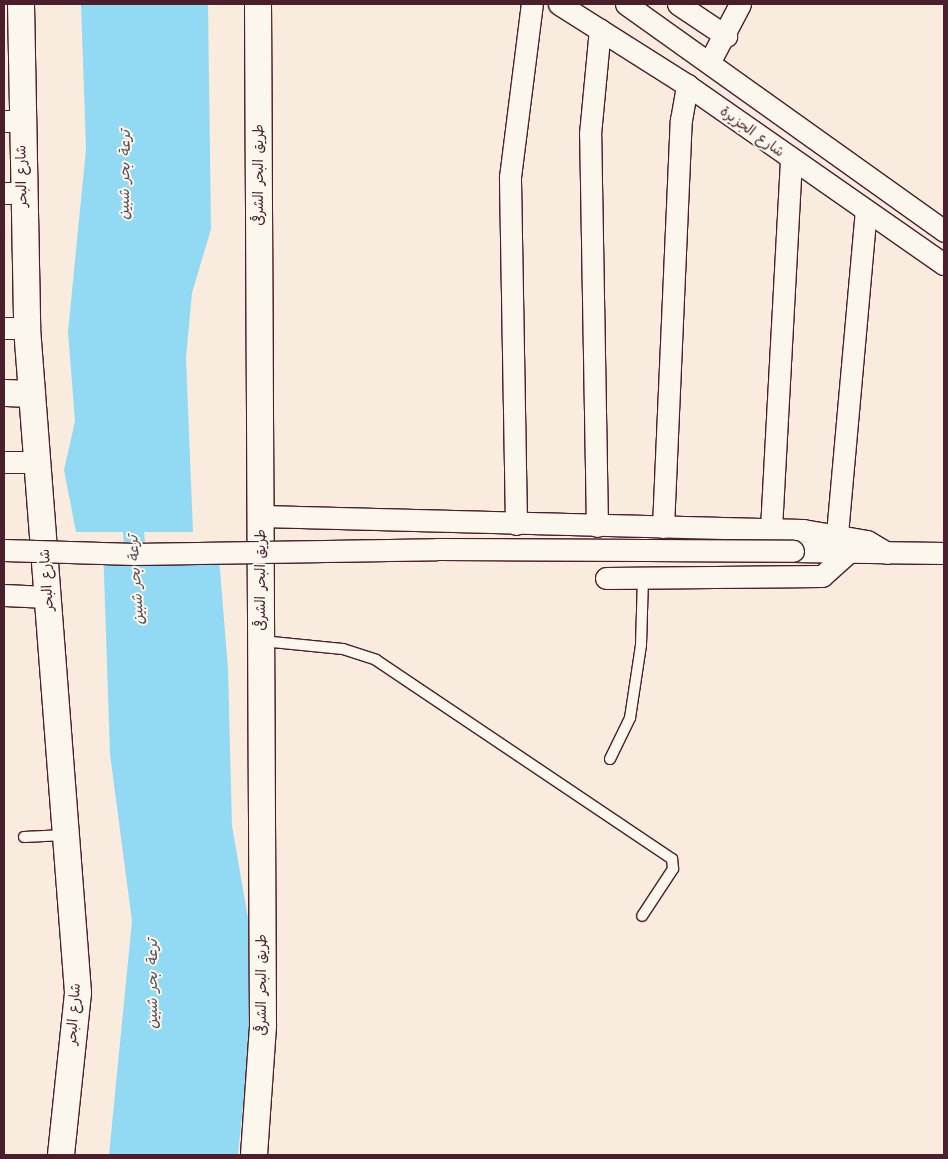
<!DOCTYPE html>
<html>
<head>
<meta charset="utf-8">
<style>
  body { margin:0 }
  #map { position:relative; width:948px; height:1159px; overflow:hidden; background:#f9ebdd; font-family:Kalam,"Playpen Sans Arabic",sans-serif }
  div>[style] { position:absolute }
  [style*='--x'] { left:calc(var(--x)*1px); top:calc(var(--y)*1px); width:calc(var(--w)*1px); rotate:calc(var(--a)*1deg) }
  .water>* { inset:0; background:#92daf4 }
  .canal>* { height:21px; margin:-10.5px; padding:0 10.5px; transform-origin:10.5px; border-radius:10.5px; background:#92daf4 }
  .roads { filter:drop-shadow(1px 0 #4a1f2b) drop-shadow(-1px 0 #4a1f2b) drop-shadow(0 1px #4a1f2b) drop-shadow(0 -1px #4a1f2b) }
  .service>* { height:10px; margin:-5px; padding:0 5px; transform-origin:5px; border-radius:5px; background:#fbf7ec }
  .minor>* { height:21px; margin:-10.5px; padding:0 10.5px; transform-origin:10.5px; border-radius:10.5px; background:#fbf7ec }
  .tertiary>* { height:26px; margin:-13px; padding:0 13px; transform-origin:13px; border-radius:13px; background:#fbf7ec }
  .bridges { filter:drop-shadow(1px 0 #4a1f2b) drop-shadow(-1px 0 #4a1f2b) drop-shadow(0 1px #4a1f2b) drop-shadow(0 -1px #4a1f2b) }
  .minor-bridge>* { height:21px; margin:-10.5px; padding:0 10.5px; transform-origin:10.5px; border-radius:10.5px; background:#fbf7ec }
  span { translate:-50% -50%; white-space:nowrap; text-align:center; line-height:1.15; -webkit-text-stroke:4px #fbf7ec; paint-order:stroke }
  .street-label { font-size:14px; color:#4a1f2b }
  .water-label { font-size:15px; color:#5c4e5d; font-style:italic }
  .frame { position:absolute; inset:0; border:5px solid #4a1f2b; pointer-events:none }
</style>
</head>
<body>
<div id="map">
  <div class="water">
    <i style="clip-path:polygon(81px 4px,208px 4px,211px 229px,192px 293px,186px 358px,193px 532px,76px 532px,64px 470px,75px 421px,68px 332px,86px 149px)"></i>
    <i style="clip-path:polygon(103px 545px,218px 545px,228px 669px,232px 826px,248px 918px,252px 1016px,238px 1155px,109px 1155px,132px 921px,110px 754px)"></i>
  </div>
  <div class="canal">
    <i style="--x:131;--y:504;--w:67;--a:85.7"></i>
  </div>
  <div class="roads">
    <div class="service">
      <i style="--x:262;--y:641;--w:81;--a:5.6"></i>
      <i style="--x:343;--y:649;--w:35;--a:18"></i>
      <i style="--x:376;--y:660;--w:357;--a:33.9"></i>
      <i style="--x:672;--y:859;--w:10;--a:84"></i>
      <i style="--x:673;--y:869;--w:56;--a:123.4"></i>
      <i style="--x:610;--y:759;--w:46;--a:-64"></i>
      <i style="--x:630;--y:718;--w:74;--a:-81.4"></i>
      <i style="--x:641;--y:645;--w:67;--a:-88.3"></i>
      <i style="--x:24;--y:837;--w:41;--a:-2.8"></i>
    </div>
    <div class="minor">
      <i style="--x:559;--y:4;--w:151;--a:32.3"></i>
      <i style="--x:687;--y:85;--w:313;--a:34.9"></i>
      <i style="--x:626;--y:4;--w:391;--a:35.5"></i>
      <i style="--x:678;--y:4;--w:58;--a:33.7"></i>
      <i style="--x:710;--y:61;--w:64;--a:-62.2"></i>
      <i style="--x:4;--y:121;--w:17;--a:0"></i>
      <i style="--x:4;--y:193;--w:17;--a:0"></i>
      <i style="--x:4;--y:328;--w:23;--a:0"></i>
      <i style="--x:4;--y:462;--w:33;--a:0"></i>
      <i style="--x:261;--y:516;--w:542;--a:1.48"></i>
      <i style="--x:803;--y:530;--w:65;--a:9.8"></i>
      <i style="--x:867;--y:541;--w:23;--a:31"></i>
      <i style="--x:516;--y:524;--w:347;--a:-91"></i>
      <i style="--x:510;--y:177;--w:174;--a:-82.8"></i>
      <i style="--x:597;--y:526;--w:392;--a:-91"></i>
      <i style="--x:590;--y:134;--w:105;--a:-84.6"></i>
      <i style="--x:663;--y:527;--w:407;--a:-87.5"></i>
      <i style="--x:681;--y:120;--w:36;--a:-80"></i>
      <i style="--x:771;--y:529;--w:370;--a:-86.9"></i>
      <i style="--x:837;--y:534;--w:323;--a:-84.9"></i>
      <i style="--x:793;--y:551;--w:151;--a:0.8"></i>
      <i style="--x:606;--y:578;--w:216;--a:-0.5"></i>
      <i style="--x:822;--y:576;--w:36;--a:-42"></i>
      <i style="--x:4;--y:595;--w:44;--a:2.6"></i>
    </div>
    <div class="tertiary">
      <i style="--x:21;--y:4;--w:324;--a:88.9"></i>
      <i style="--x:27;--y:328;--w:667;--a:85.61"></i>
      <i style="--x:78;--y:993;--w:163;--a:96"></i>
      <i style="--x:4;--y:393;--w:28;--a:2"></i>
      <i style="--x:254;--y:1155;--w:130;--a:-86"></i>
      <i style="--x:263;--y:1025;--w:1021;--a:-90.28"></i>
    </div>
  </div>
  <div class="bridges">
    <div class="minor-bridge">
      <i style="--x:4;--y:550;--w:130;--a:1.8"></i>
      <i style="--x:134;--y:554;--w:303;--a:-0.9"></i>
      <i style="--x:437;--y:549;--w:356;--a:0.3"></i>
    </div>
  </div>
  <div class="street-label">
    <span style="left:752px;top:132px;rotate:36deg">شارع الجزيرة</span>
    <span style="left:259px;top:175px;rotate:-90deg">طريق البحر الشرقى</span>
    <span style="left:22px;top:176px;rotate:-91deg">شارع البحر</span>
    <span style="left:47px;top:580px;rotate:-94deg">شارع البحر</span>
    <span style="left:261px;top:580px;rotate:-90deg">طريق البحر الشرقى</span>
    <span style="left:262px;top:985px;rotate:-90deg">طريق البحر الشرقى</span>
    <span style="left:74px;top:1014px;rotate:-86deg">شارع البحر</span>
  </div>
  <div class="water-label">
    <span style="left:126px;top:175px;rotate:-89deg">ترعة بحر شبين</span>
    <span style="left:137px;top:580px;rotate:-94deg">ترعة بحر شبين</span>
    <span style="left:154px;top:984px;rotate:-90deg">ترعة بحر شبين</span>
  </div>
  <div class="frame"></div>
</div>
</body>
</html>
